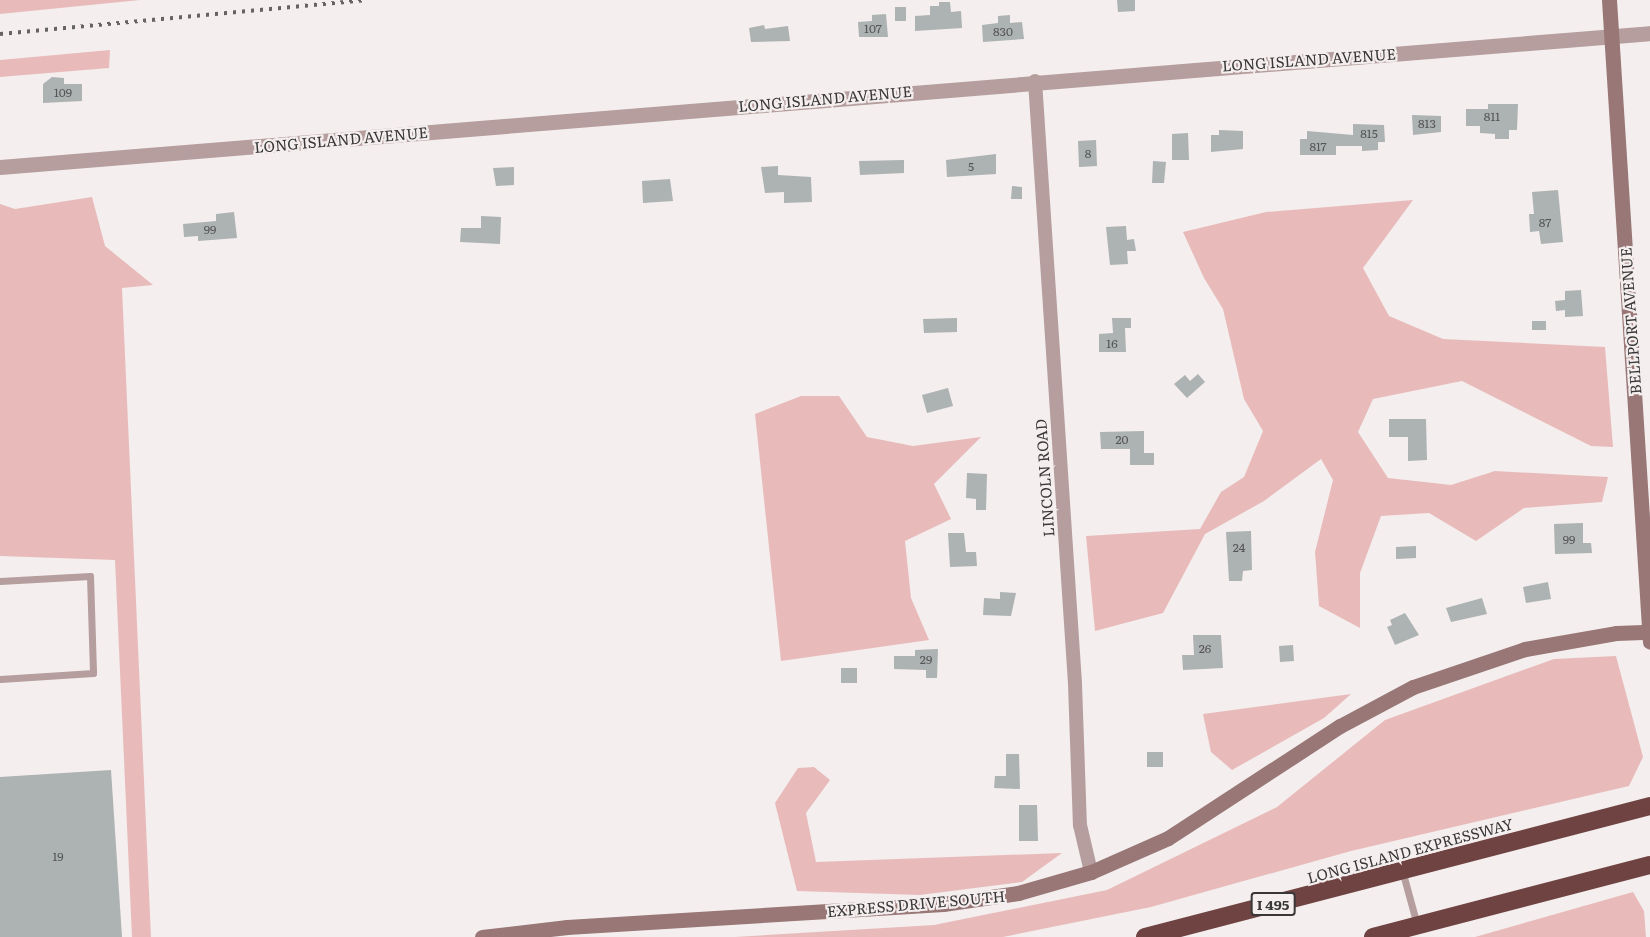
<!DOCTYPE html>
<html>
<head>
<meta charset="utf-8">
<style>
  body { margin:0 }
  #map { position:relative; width:1650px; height:937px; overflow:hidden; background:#f4eeee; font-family:Literata,serif }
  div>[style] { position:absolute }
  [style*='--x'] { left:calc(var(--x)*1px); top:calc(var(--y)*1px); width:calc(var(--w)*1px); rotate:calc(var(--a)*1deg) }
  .green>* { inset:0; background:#e8bbba }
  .building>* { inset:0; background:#adb2b2 }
  .service>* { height:7px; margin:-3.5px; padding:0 3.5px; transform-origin:3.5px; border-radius:3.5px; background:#b59e9d }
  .minor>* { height:14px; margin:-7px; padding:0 7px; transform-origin:7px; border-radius:7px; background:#b59e9d }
  .tertiary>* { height:15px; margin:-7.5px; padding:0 7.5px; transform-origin:7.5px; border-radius:7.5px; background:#b59e9d }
  .secondary>* { height:15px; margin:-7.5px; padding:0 7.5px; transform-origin:7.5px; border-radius:7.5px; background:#987776 }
  .motorway>* { height:18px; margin:-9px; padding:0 9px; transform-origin:9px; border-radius:9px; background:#6f4342 }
  .rail>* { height:4px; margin-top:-2px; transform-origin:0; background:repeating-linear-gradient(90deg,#666363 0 3px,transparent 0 9px) }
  span { translate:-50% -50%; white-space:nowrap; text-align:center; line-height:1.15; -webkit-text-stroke:4.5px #f4eeee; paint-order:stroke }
  .number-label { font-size:12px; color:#565656 }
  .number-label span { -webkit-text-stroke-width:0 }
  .shield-label span { padding:2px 4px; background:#f4eeee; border:2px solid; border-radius:4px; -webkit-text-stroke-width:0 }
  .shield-label { font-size:14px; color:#393737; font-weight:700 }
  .street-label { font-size:15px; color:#393737 }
</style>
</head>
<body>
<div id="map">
  <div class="green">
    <i style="clip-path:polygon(0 0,140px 0,0 14px)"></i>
    <i style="clip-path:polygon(110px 50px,109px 68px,0 77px,0 60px)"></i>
    <i style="clip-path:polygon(92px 197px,105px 246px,153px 285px,122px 288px,151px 937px,132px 937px,115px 560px,0 556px,0 204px,15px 209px)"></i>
    <i style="clip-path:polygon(1413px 200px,1363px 268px,1389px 316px,1443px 339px,1605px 347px,1613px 447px,1591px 446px,1462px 381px,1373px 399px,1358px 432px,1388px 478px,1451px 485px,1495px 471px,1608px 477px,1602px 502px,1524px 508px,1476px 541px,1429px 513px,1381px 516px,1360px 573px,1360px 628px,1319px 606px,1315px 552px,1333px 480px,1321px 459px,1264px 501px,1205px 534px,1163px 613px,1095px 631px,1086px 536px,1200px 529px,1221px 492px,1244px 477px,1263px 431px,1244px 399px,1223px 309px,1204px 278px,1183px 232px,1266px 212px)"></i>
    <i style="clip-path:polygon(801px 396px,839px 396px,867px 437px,913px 446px,981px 437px,934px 484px,951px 519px,905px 541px,911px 598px,929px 640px,781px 661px,755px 414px)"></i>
    <i style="clip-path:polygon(1616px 656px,1643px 757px,1629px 786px,1351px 851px,1151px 907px,1003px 937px,735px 937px,934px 925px,1107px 890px,1277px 807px,1385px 720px,1554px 659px)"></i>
    <i style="clip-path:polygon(1351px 694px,1324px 718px,1232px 770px,1211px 752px,1203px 714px)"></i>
    <i style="clip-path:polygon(814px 767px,830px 780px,806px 813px,816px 862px,1062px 853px,1022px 882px,920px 895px,797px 891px,775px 803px,798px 768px)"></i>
    <i style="clip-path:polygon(1633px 892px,1644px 911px,1646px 937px,1475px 937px)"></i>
  </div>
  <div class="building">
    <i style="clip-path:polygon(1117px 0,1135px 0,1135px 11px,1118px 12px)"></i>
    <i style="clip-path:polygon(939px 2px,950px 2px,951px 12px,961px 11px,962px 28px,915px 31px,915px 16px,930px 15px,930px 6px,939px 6px)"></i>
    <i style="clip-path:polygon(895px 7px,906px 7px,906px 21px,895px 21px)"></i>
    <i style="clip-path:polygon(886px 14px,888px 37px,859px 37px,858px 22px,872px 21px,872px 15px)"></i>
    <i style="clip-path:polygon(1010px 15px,1010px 23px,1022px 22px,1024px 39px,983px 42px,982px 25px,998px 23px,998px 16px)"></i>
    <i style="clip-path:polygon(764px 25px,765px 29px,788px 26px,790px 41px,751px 42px,749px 28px)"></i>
    <i style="clip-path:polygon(52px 77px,64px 78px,64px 84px,82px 84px,82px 101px,43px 103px,43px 84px)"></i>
    <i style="clip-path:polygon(1488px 104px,1518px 104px,1517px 130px,1509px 130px,1509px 139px,1495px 139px,1495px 134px,1480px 133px,1480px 126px,1466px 126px,1466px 109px,1488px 109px)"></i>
    <i style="clip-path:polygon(1412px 115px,1441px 116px,1441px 132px,1413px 135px)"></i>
    <i style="clip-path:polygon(1353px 124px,1384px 125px,1385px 142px,1378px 142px,1378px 150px,1362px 151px,1362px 146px,1336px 146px,1336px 155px,1300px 155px,1300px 139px,1307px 139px,1307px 131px,1353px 135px)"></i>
    <i style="clip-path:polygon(1219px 130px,1243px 131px,1243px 149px,1211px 152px,1211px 135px,1219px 135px)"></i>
    <i style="clip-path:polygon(1188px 133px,1189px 160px,1172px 160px,1172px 134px)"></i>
    <i style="clip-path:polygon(1096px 140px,1097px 166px,1079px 167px,1078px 141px)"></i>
    <i style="clip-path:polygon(996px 154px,996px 174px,947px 177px,946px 160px)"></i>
    <i style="clip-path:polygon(904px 160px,904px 173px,860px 175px,859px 161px)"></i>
    <i style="clip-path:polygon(1153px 161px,1166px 162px,1164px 183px,1152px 183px)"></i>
    <i style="clip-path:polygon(778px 166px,778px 175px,811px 177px,812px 202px,784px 203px,784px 192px,765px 193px,761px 167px)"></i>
    <i style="clip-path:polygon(514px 167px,514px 185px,496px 186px,493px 168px)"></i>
    <i style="clip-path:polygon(670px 179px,673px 201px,643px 203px,642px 181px)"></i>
    <i style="clip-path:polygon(1012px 186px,1022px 187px,1022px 199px,1011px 199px)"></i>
    <i style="clip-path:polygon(1558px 190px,1563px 242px,1541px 244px,1539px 231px,1530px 232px,1529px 214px,1534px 214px,1532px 192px)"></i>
    <i style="clip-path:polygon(234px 212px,237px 238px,198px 241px,198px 236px,184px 237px,183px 224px,216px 221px,216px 214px)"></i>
    <i style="clip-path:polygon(481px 216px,501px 217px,500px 244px,460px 242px,461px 228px,481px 228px)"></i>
    <i style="clip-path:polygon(1126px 226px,1127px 240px,1134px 239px,1136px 251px,1127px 251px,1128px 264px,1110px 265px,1106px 227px)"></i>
    <i style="clip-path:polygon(1581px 290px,1583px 316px,1565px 317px,1565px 310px,1556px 311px,1555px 301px,1565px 300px,1565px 291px)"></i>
    <i style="clip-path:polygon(957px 318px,957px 332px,924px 333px,923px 319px)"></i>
    <i style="clip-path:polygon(1112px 318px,1131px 318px,1131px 328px,1125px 328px,1126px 352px,1099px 352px,1099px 334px,1113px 333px)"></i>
    <i style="clip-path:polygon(1532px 321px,1546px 321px,1546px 330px,1532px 330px)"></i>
    <i style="clip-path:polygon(1198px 374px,1205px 382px,1187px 398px,1174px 384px,1185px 375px,1190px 381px)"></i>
    <i style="clip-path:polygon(948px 388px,953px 406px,927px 413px,922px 395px)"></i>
    <i style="clip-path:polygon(1389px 419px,1426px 419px,1427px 460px,1408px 461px,1408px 437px,1389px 437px)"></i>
    <i style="clip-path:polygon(1144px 431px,1144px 453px,1154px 453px,1154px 465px,1130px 465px,1130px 449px,1101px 449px,1100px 432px)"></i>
    <i style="clip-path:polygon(967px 473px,987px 474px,986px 510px,976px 510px,976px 499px,966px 498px)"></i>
    <i style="clip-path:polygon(1583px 523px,1583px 543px,1591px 543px,1592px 553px,1555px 554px,1554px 524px)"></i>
    <i style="clip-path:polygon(1251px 531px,1252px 570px,1243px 571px,1242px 581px,1229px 581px,1226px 532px)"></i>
    <i style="clip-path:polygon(948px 533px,964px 533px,966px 552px,976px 552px,977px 566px,950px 567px)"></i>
    <i style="clip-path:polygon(1416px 546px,1416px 558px,1396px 559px,1396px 547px)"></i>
    <i style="clip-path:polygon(1548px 582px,1551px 599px,1526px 603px,1523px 587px)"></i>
    <i style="clip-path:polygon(1000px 592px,1016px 593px,1011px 616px,983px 615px,984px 598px,1000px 599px)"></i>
    <i style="clip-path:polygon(1482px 598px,1487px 614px,1451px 622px,1446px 608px)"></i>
    <i style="clip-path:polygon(1405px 613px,1419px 635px,1395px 645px,1387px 627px,1392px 625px,1390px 620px)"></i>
    <i style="clip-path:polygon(1193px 635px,1221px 635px,1223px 668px,1183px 670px,1182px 655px,1194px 655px)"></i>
    <i style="clip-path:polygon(1293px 645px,1294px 661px,1280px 662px,1279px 646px)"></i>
    <i style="clip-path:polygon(938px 649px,937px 678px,926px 678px,926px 670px,894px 669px,894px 656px,915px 656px,915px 650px)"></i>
    <i style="clip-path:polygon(841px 668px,857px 668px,857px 683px,841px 683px)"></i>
    <i style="clip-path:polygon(1147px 752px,1163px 752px,1163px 767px,1147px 767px)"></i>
    <i style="clip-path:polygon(1006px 754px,1019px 754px,1020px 789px,994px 788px,995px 776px,1006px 776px)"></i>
    <i style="clip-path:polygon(111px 770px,122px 937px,0 937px,0 777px)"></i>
    <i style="clip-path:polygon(1019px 805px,1037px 805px,1038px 841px,1019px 841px)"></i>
  </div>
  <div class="service">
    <i style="--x:0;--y:581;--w:90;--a:-3.2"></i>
    <i style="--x:90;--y:576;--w:97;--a:88.2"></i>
    <i style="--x:93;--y:673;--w:93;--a:176.3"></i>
    <i style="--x:1402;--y:870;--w:57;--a:74.7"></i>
  </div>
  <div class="minor">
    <i style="--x:1035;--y:81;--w:604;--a:86.2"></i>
    <i style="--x:1075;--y:684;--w:141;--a:88"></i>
    <i style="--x:1080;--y:825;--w:48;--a:76.8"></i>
  </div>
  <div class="tertiary">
    <i style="--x:0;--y:167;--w:1655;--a:-4.64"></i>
  </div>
  <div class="secondary">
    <i style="--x:1609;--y:0;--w:643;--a:86.35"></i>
    <i style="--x:482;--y:937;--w:86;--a:-6.7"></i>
    <i style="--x:567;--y:927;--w:377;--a:-3.5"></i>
    <i style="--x:943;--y:904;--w:76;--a:-8.3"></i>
    <i style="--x:1018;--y:893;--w:76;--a:-16"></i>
    <i style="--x:1091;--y:872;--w:84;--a:-23.8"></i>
    <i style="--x:1168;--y:838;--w:205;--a:-33.1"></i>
    <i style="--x:1340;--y:726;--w:83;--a:-28.1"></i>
    <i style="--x:1413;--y:687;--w:118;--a:-18.7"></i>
    <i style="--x:1525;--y:649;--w:92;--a:-10"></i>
    <i style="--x:1616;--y:633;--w:34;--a:-2"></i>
  </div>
  <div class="motorway">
    <i style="--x:1145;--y:937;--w:522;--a:-14.54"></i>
    <i style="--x:1373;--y:937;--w:286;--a:-14.6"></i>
  </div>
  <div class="rail">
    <i style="--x:0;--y:34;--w:366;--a:-5.3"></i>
  </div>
  <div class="number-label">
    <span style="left:873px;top:29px">107</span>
    <span style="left:1003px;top:32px">830</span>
    <span style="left:63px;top:93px">109</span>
    <span style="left:1492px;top:117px">811</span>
    <span style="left:1427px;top:124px">813</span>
    <span style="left:1369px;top:134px">815</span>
    <span style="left:1318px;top:147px">817</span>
    <span style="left:1088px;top:154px">8</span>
    <span style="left:971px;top:167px">5</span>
    <span style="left:1545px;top:223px">87</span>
    <span style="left:210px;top:230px">99</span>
    <span style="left:1112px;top:344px">16</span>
    <span style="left:1122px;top:440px">20</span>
    <span style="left:1569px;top:540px">99</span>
    <span style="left:1239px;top:548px">24</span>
    <span style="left:1205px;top:649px">26</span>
    <span style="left:926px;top:660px">29</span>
    <span style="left:58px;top:857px">19</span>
  </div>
  <div class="shield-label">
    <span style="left:1273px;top:904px">I 495</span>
  </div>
  <div class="street-label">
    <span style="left:1309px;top:59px;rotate:-4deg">LONG ISLAND AVENUE</span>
    <span style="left:825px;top:98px;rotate:-5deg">LONG ISLAND AVENUE</span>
    <span style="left:341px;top:139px;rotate:-5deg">LONG ISLAND AVENUE</span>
    <span style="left:1630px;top:321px;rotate:-94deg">BELLPORT AVENUE</span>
    <span style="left:1044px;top:478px;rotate:-94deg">LINCOLN ROAD</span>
    <span style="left:1410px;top:850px;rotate:-15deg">LONG ISLAND EXPRESSWAY</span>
    <span style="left:916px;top:903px;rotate:-5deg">EXPRESS DRIVE SOUTH</span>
  </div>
</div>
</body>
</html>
